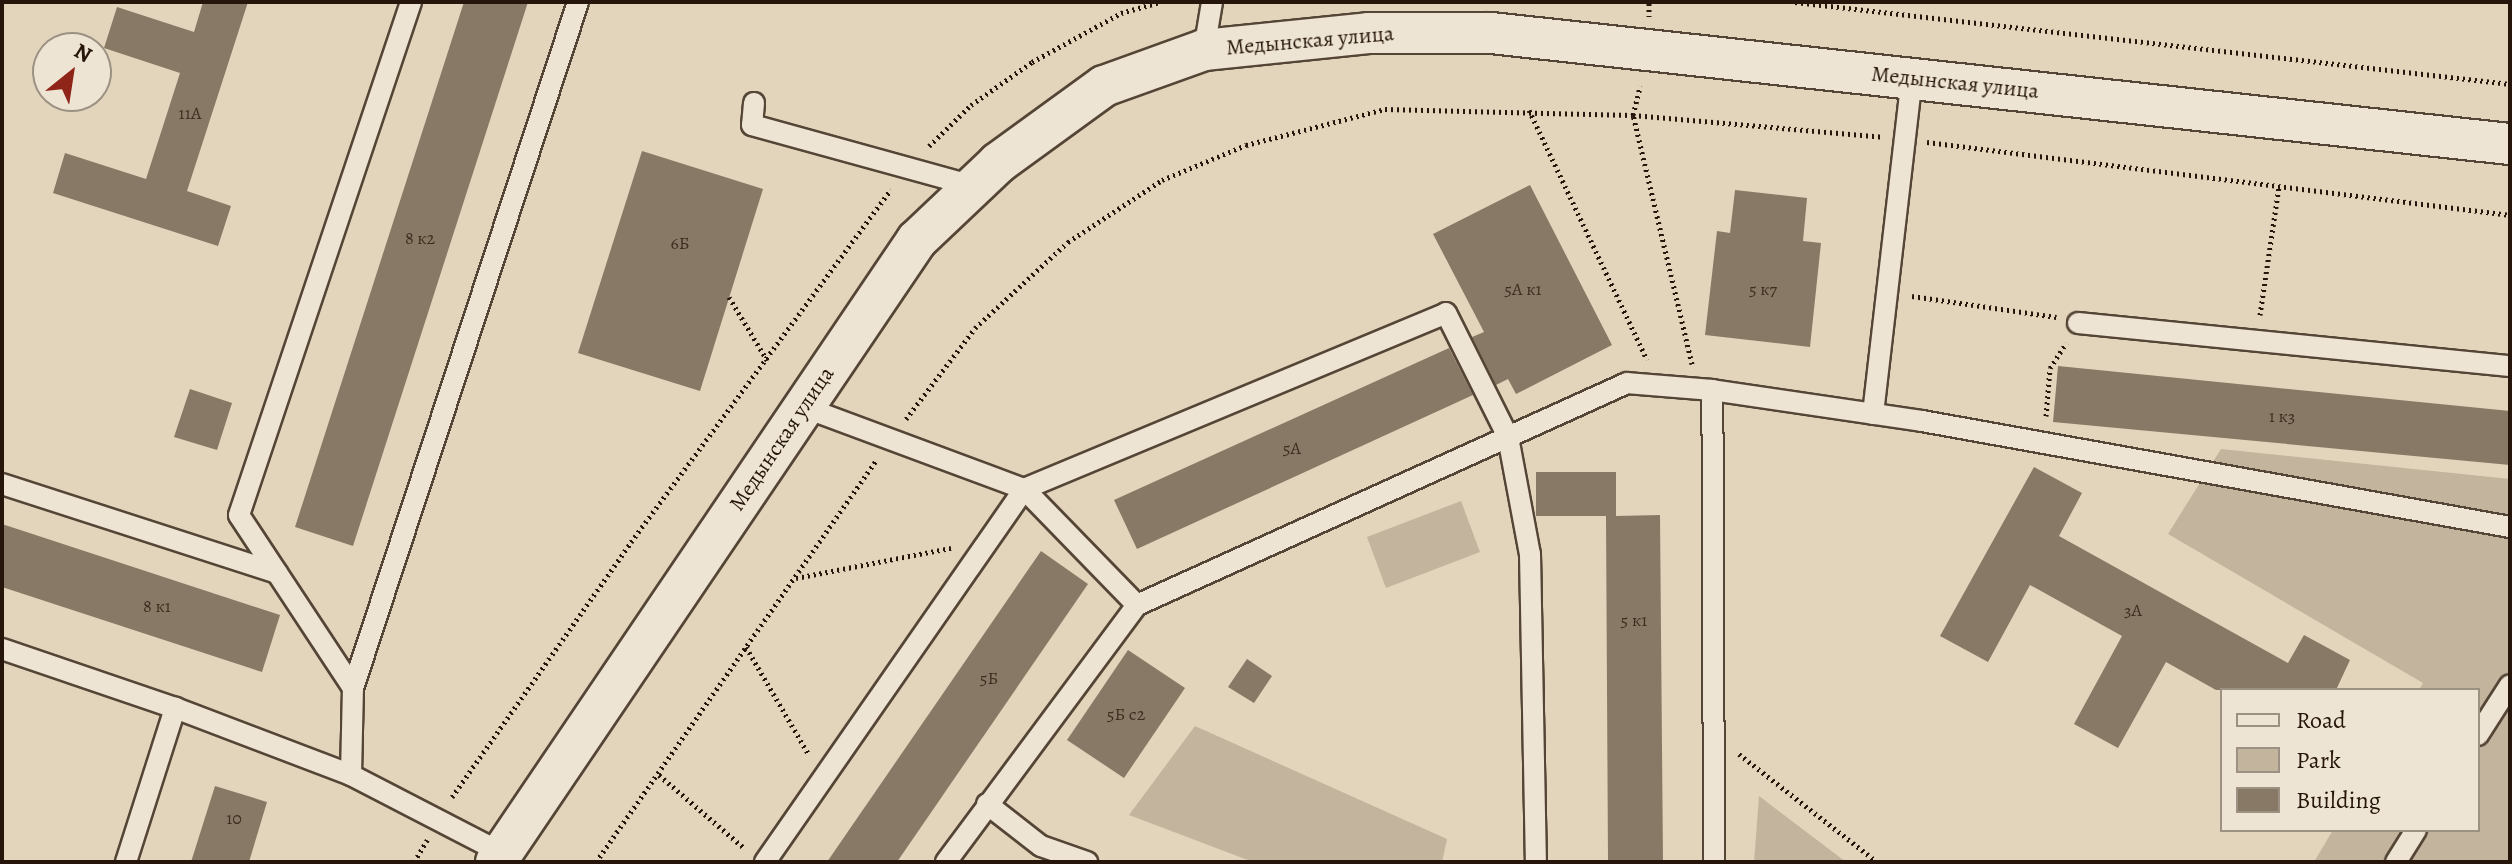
<!DOCTYPE html>
<html>
<head>
<meta charset="utf-8">
<style>
  body { margin:0 }
  #map { position:relative; width:2512px; height:864px; overflow:hidden; background:#e3d5bb; font-family:Alegreya,serif }
  div>[style] { position:absolute }
  [style*='--x'] { left:calc(var(--x)*1px); top:calc(var(--y)*1px); width:calc(var(--w)*1px); rotate:calc(var(--a)*1deg) }
  .green>* { inset:0; background:#c3b49d }
  .building>* { inset:0; background:#887966 }
  .path>* { height:5px; margin-top:-2.5px; transform-origin:0; background:repeating-linear-gradient(90deg,#26150a 0 2px,transparent 0 6px) }
  .roads { filter:drop-shadow(2px 0 #554536) drop-shadow(-2px 0 #554536) drop-shadow(0 2px #554536) drop-shadow(0 -2px #554536) }
  .lane>* { height:20px; margin:-10px; padding:0 10px; transform-origin:10px; border-radius:10px; background:#ede4d3 }
  .street>* { height:40px; margin:-20px; padding:0 20px; transform-origin:20px; border-radius:20px; background:#ede4d3 }
  span { translate:-50% -50%; white-space:nowrap; text-align:center; line-height:1.15; -webkit-text-stroke:8px #ede4d3; paint-order:stroke }
  .number-label { font-size:18px; color:#3e2e21 }
  .number-label span { -webkit-text-stroke-width:0 }
  .street-label { font-size:22px; color:#26150a }
  .frame { position:absolute; inset:0; border:4px solid #26150a; pointer-events:none }
  .legend { position:absolute; left:2220px; top:688px; width:260px; height:144px; box-sizing:border-box; background:#ede4d3; border:2px solid #9d9183; margin:0; padding:10px 14px; list-style:none; font-size:24px; color:#26150a }
  .legend li { display:flex; align-items:center; gap:16px; height:40px }
  .legend b { width:40px; border:2px solid #9d9183 }
  .north { position:absolute; left:32px; top:32px; width:80px; height:80px; box-sizing:border-box; background:#ede4d3; border:2px solid #9d9183; border-radius:50%; rotate:30deg; font-size:22px; font-weight:700; line-height:32px; text-align:center; color:#26150a }
  .north::after { content:''; display:block; margin:auto; width:28px; height:36px; background:#8f2418; clip-path:polygon(50% 0,100% 100%,50% 72%,0 100%) }
</style>
</head>
<body>
<div id="map">
  <div class="green">
    <i style="clip-path:polygon(2221px 449px,2510px 479px,2510px 862px,2314px 862px,2333px 830px,2478px 830px,2478px 690px,2419px 690px,2423px 683px,2168px 534px)"></i>
    <i style="clip-path:polygon(1461px 501px,1480px 552px,1386px 588px,1367px 537px)"></i>
    <i style="clip-path:polygon(1195px 726px,1447px 839px,1442px 862px,1253px 862px,1129px 815px)"></i>
    <i style="clip-path:polygon(1759px 796px,1846px 862px,1754px 862px)"></i>
  </div>
  <div class="building">
    <i style="clip-path:polygon(203px 2px,248px 2px,187px 191px,231px 206px,218px 246px,53px 193px,65px 153px,146px 179px,180px 73px,104px 48px,117px 7px,194px 32px)"></i>
    <i style="clip-path:polygon(464px 2px,528px 2px,353px 546px,295px 527px)"></i>
    <i style="clip-path:polygon(642px 151px,763px 189px,700px 391px,578px 353px)"></i>
    <i style="clip-path:polygon(1530px 185px,1612px 345px,1516px 394px,1508px 379px,1496px 385px,1472px 337px,1484px 332px,1433px 234px)"></i>
    <i style="clip-path:polygon(1735px 190px,1807px 198px,1803px 241px,1821px 243px,1810px 347px,1705px 335px,1717px 231px,1730px 233px)"></i>
    <i style="clip-path:polygon(1449px 348px,1473px 395px,1137px 549px,1114px 500px)"></i>
    <i style="clip-path:polygon(2058px 366px,2510px 411px,2510px 465px,2053px 422px)"></i>
    <i style="clip-path:polygon(190px 389px,232px 403px,217px 450px,174px 437px)"></i>
    <i style="clip-path:polygon(2034px 467px,2082px 493px,2059px 536px,2288px 663px,2304px 635px,2350px 660px,2336px 690px,2216px 690px,2166px 662px,2118px 748px,2074px 724px,2122px 636px,2030px 585px,1988px 662px,1940px 636px)"></i>
    <i style="clip-path:polygon(1536px 472px,1616px 472px,1616px 516px,1660px 515px,1663px 862px,1608px 862px,1606px 516px,1536px 516px)"></i>
    <i style="clip-path:polygon(2px 524px,280px 615px,262px 672px,2px 587px)"></i>
    <i style="clip-path:polygon(1041px 551px,1088px 584px,897px 862px,827px 862px)"></i>
    <i style="clip-path:polygon(1128px 650px,1185px 688px,1124px 778px,1067px 740px)"></i>
    <i style="clip-path:polygon(1247px 659px,1272px 676px,1254px 703px,1228px 687px)"></i>
    <i style="clip-path:polygon(215px 786px,267px 802px,249px 862px,191px 862px)"></i>
  </div>
  <div class="path">
    <i style="--x:1795;--y:2;--w:720;--a:6.54"></i>
    <i style="--x:1649;--y:17;--w:15;--a:-90"></i>
    <i style="--x:1529;--y:110;--w:276;--a:64.7"></i>
    <i style="--x:1927;--y:142;--w:588;--a:7.14"></i>
    <i style="--x:929;--y:146;--w:59;--a:-44.3"></i>
    <i style="--x:971;--y:105;--w:75;--a:-35.2"></i>
    <i style="--x:1032;--y:62;--w:102;--a:-28.8"></i>
    <i style="--x:1121;--y:13;--w:41;--a:-15.8"></i>
    <i style="--x:1912;--y:296;--w:146;--a:8.3"></i>
    <i style="--x:729;--y:297;--w:74;--a:58.9"></i>
    <i style="--x:2260;--y:315;--w:130;--a:-81.6"></i>
    <i style="--x:1692;--y:364;--w:256;--a:-103.3"></i>
    <i style="--x:1633;--y:115;--w:250;--a:5"></i>
    <i style="--x:2046;--y:416;--w:48;--a:-85.2"></i>
    <i style="--x:2050;--y:368;--w:30;--a:-57"></i>
    <i style="--x:906;--y:419;--w:114;--a:-52.8"></i>
    <i style="--x:975;--y:328;--w:127;--a:-42.8"></i>
    <i style="--x:1068;--y:242;--w:113;--a:-33.4"></i>
    <i style="--x:1162;--y:180;--w:91;--a:-22.6"></i>
    <i style="--x:1246;--y:145;--w:144;--a:-14.5"></i>
    <i style="--x:1385;--y:109;--w:248;--a:1.4"></i>
    <i style="--x:1633;--y:115;--w:30;--a:-76"></i>
    <i style="--x:796;--y:578;--w:158;--a:-11"></i>
    <i style="--x:746;--y:647;--w:123;--a:59.7"></i>
    <i style="--x:1739;--y:754;--w:175;--a:38"></i>
    <i style="--x:659;--y:775;--w:111;--a:40.6"></i>
    <i style="--x:452;--y:797;--w:312;--a:-54.9"></i>
    <i style="--x:631;--y:542;--w:438;--a:-53.6"></i>
    <i style="--x:414;--y:862;--w:26;--a:-59"></i>
    <i style="--x:596;--y:862;--w:490;--a:-55.1"></i>
  </div>
  <div class="roads">
    <div class="lane">
      <i style="--x:1204;--y:50;--w:49;--a:-80.5"></i>
      <i style="--x:754;--y:103;--w:22;--a:95"></i>
      <i style="--x:752;--y:125;--w:230;--a:15.4"></i>
      <i style="--x:2078;--y:323;--w:434;--a:5.7"></i>
      <i style="--x:1873;--y:414;--w:338;--a:-83.4"></i>
      <i style="--x:2;--y:484;--w:289;--a:17.9"></i>
      <i style="--x:1137;--y:605;--w:162;--a:-134.2"></i>
      <i style="--x:1024;--y:489;--w:457;--a:-22.6"></i>
      <i style="--x:1446;--y:313;--w:139;--a:63.4"></i>
      <i style="--x:1508;--y:437;--w:119;--a:79.4"></i>
      <i style="--x:1530;--y:554;--w:308;--a:88.9"></i>
      <i style="--x:2;--y:649;--w:183;--a:18.8"></i>
      <i style="--x:353;--y:688;--w:207;--a:-123.4"></i>
      <i style="--x:239;--y:515;--w:541;--a:-71.46"></i>
      <i style="--x:2478;--y:735;--w:59;--a:-57.4"></i>
      <i style="--x:987;--y:804;--w:68;--a:37.9"></i>
      <i style="--x:1041;--y:846;--w:49;--a:19.2"></i>
      <i style="--x:502;--y:853;--w:170;--a:-152.7"></i>
      <i style="--x:351;--y:775;--w:87;--a:-88.7"></i>
      <i style="--x:353;--y:688;--w:722;--a:-71.84"></i>
      <i style="--x:126;--y:862;--w:162;--a:-72.3"></i>
      <i style="--x:175;--y:708;--w:188;--a:20.8"></i>
      <i style="--x:765;--y:862;--w:454;--a:-55.2"></i>
      <i style="--x:1024;--y:489;--w:235;--a:-159.6"></i>
      <i style="--x:946;--y:862;--w:320;--a:-53.4"></i>
      <i style="--x:1137;--y:605;--w:538;--a:-24.37"></i>
      <i style="--x:1627;--y:383;--w:85;--a:4.7"></i>
      <i style="--x:1714;--y:862;--w:472;--a:-90.2"></i>
      <i style="--x:1712;--y:390;--w:212;--a:8.4"></i>
      <i style="--x:1922;--y:421;--w:597;--a:10.22"></i>
      <i style="--x:2396;--y:862;--w:38;--a:-58"></i>
    </div>
    <div class="street">
      <i style="--x:496;--y:862;--w:751;--a:-55.91"></i>
      <i style="--x:917;--y:240;--w:112;--a:-43.5"></i>
      <i style="--x:998;--y:163;--w:131;--a:-36"></i>
      <i style="--x:1104;--y:86;--w:106;--a:-19.8"></i>
      <i style="--x:1204;--y:50;--w:165;--a:-5.9"></i>
      <i style="--x:1368;--y:33;--w:123;--a:0"></i>
      <i style="--x:1491;--y:33;--w:1025;--a:6.22"></i>
    </div>
  </div>
  <div class="number-label">
    <span style="left:190px;top:113px">11А</span>
    <span style="left:420px;top:238px">8 к2</span>
    <span style="left:680px;top:243px">6Б</span>
    <span style="left:1523px;top:289px">5А к1</span>
    <span style="left:1763px;top:289px">5 к7</span>
    <span style="left:2282px;top:416px">1 к3</span>
    <span style="left:1292px;top:448px">5А</span>
    <span style="left:157px;top:606px">8 к1</span>
    <span style="left:2133px;top:610px">3А</span>
    <span style="left:1634px;top:620px">5 к1</span>
    <span style="left:989px;top:678px">5Б</span>
    <span style="left:1126px;top:714px">5Б с2</span>
    <span style="left:234px;top:818px">10</span>
  </div>
  <div class="street-label">
    <span style="left:1310px;top:41px;rotate:-5deg">Медынская улица</span>
    <span style="left:1955px;top:83px;rotate:6deg">Медынская улица</span>
    <span style="left:782px;top:439px;rotate:-56deg">Медынская улица</span>
  </div>
  <div class="frame"></div>
  <ul class="legend">
  <li><b style="height:10px;background:#ede4d3"></b>Road</li>
  <li><b style="height:22px;background:#c3b49d"></b>Park</li>
  <li><b style="height:22px;background:#887966"></b>Building</li>
  </ul>
  <div class="north">N</div>
</div>
</body>
</html>
